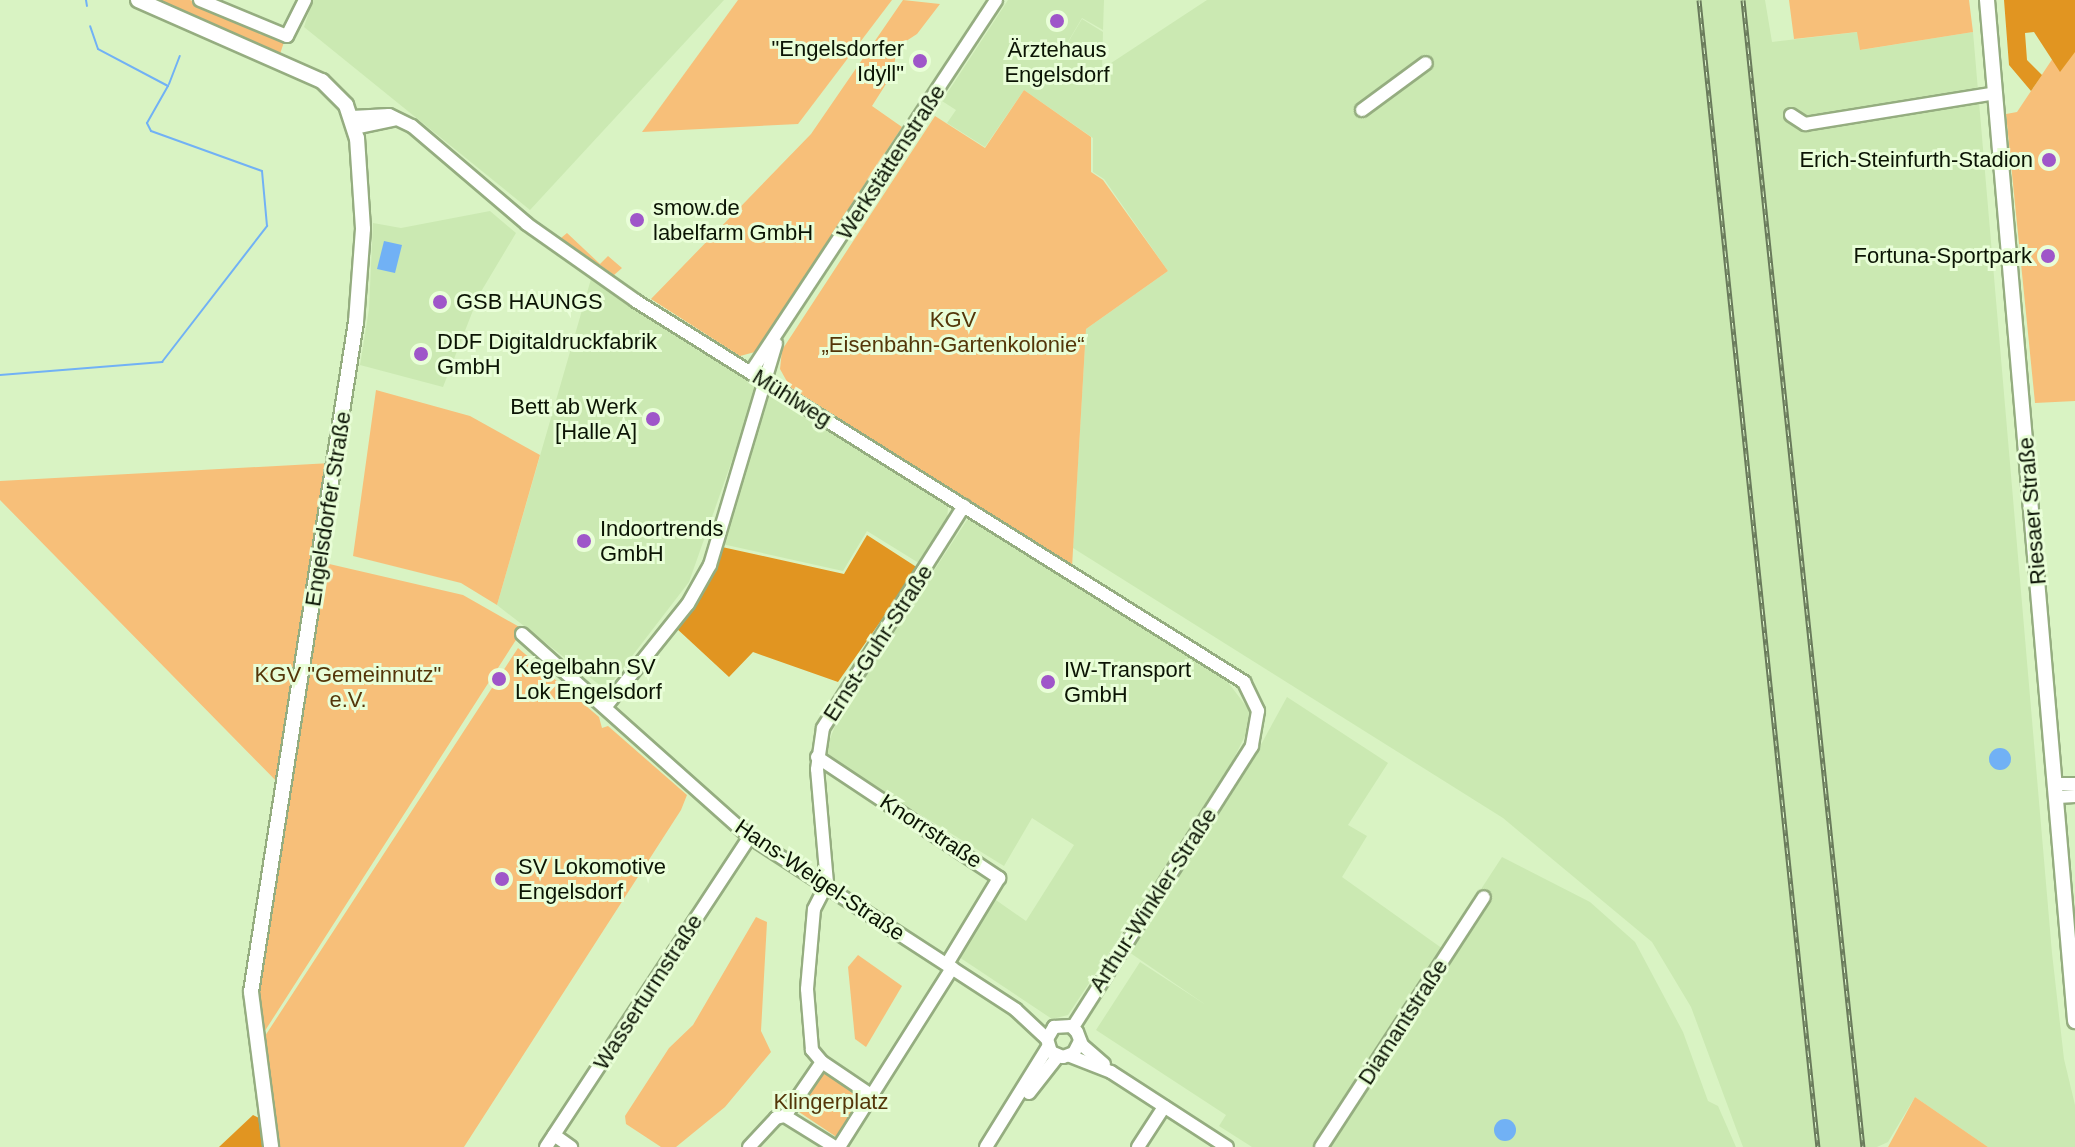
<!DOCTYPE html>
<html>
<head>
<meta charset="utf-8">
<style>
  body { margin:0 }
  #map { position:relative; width:2075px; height:1147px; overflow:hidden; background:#d9f3c3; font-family:Helvetica,sans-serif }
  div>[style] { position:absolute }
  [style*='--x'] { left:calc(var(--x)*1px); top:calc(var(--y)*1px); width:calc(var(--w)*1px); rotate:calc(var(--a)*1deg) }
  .built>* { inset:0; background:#cbe9b2 }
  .green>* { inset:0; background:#f7bf79 }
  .forest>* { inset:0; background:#e19521 }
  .water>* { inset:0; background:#71b1f5 }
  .round { border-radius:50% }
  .stream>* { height:2px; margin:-1px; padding:0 1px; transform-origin:1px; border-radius:1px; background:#71b1f5 }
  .roads { filter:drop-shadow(2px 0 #95ad80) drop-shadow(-2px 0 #95ad80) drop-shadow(0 2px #95ad80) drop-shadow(0 -2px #95ad80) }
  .minor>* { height:12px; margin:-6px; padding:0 6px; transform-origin:6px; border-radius:6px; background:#fff }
  .major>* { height:14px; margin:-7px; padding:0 7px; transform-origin:7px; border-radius:7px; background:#fff }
  .rail>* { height:5px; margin-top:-2.5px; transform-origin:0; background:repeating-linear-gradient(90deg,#e9fed8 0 6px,#697a5b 0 12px); box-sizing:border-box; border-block:2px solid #697a5b }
  .dots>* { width:22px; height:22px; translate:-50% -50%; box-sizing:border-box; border:4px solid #e9fed8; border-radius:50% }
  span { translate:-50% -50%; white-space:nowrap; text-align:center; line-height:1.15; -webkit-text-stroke:6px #e9fed8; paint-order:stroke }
  .poi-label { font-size:22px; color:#0b1404 }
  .right { translate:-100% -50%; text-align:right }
  .left { translate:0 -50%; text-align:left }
  .street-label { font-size:22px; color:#0b1404 }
  .park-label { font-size:22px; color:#543609 }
</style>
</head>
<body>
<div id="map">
  <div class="built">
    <i style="clip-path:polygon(313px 0,724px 0,530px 210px,304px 27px)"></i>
    <i style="clip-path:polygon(1008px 0,1104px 0,1103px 30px,1082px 18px,1049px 74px,1082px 19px,1103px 32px,1102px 69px,1207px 0,1765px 0,1772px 42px,1858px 32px,1861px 50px,1973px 32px,2052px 953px,2064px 1059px,2075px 1105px,2075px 1147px,1988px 1147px,1915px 1097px,1888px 1142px,1877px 1147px,1743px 1147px,1691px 1007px,1652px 942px,1503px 818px,1073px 548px,1086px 329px,1168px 271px,1104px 179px,1093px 172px,1093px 138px,1024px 90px,985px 147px,947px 123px,956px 110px,942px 101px)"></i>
    <i style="clip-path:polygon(490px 211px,516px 233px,479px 295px,443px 387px,360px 365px,369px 309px,373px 223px,401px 228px)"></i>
    <i style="clip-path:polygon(591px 279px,699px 351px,759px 384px,689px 582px,606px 690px,497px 605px)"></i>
    <i style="clip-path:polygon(770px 391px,948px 506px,947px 525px,922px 565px,867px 531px,843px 571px,722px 544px)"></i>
    <i style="clip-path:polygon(974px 519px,1224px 677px,1249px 710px,1248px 730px,1233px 760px,1150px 891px,1068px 1015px,1052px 1019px,959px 957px,993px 898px,1026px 921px,1074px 845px,1032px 818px,1004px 866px,887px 794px,828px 756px,826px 749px,839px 716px,967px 520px)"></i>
    <i style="clip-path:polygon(1287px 697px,1388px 763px,1348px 825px,1367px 836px,1342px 877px,1443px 949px,1313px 1147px,1252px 1147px,1219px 1126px,1226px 1115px,1096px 1030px,1140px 962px,1206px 1005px,1126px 950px,1252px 761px)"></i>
    <i style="clip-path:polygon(1502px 857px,1590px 902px,1635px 942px,1683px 1032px,1708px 1101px,1718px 1106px,1736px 1147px,1326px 1147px,1485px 911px,1472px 903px)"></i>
  </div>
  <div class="green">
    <i style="clip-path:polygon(145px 0,190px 0,260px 29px,259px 34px,285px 39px,279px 57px)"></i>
    <i style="clip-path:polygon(738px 0,892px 0,798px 124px,642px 132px)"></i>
    <i style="clip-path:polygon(903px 0,940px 4px,917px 34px,897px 47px,893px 73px,872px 106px,902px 127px,755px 352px,740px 356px,651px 299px,811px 134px)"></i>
    <i style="clip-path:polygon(1789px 0,1969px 0,1973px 32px,1860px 50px,1857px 32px,1794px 39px)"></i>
    <i style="clip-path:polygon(2075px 25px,2075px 401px,2035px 403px,2006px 114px,2017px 112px)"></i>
    <i style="clip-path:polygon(1024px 90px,1091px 137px,1091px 172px,1103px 180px,1168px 271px,1086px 329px,1072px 567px,790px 387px,780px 369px,782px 350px,935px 116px,985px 148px)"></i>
    <i style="clip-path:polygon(567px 233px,600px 264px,608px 256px,622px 268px,614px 275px,561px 238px)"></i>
    <i style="clip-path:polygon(376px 390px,470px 416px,540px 455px,497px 605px,461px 583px,353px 556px)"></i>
    <i style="clip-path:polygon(331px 463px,325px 563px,463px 595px,523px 629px,261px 1037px,256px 997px,288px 793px,0 500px,0 481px)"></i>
    <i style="clip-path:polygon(518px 648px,599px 717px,602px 728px,608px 726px,687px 795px,681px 810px,464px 1147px,278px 1147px,265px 1036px)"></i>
    <i style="clip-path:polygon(756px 917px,767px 922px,761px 1031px,771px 1052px,725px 1107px,676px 1147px,661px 1147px,626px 1124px,625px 1116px,669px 1048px,693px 1025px)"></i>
    <i style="clip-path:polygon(858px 955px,902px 986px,866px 1047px,855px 1039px,848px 967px)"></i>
    <i style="clip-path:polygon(823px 1067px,866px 1094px,838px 1138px,796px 1110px)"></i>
    <i style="clip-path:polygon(1915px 1097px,1988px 1147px,1888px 1147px)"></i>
  </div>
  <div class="forest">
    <i style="clip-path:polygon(2004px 0,2075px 0,2075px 52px,2060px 72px,2034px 32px,2025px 33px,2027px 60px,2042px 75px,2031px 91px,2009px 65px)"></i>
    <i style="clip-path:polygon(867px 535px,918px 568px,838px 682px,753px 652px,729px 677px,675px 627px,712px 572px,722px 547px,844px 574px)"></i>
    <i style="clip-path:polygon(253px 1115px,263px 1120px,267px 1147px,219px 1147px)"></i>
  </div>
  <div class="water">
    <i style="clip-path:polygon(384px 241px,402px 245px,395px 273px,377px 269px)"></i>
    <i class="round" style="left:1989px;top:748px;width:22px;height:22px"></i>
    <i class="round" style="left:1494px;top:1119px;width:22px;height:22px"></i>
  </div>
  <div class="stream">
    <i style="--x:86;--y:0;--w:6;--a:81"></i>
    <i style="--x:169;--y:84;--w:30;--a:-69"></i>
    <i style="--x:0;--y:375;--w:163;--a:-4.6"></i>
    <i style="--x:162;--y:362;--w:172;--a:-52.3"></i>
    <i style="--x:267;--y:226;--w:55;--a:-95.2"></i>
    <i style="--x:262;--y:171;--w:118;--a:-160.2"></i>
    <i style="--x:151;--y:131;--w:9;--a:-117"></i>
    <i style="--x:147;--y:123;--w:43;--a:-60.4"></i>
    <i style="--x:168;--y:86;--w:79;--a:-152.1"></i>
    <i style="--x:98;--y:49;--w:24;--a:-109"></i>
  </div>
  <div class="roads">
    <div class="minor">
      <i style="--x:200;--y:0;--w:94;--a:22.5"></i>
      <i style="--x:287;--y:36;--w:40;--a:-63.4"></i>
      <i style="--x:1362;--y:110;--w:79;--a:-36.3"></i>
      <i style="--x:1791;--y:115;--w:17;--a:33"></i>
      <i style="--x:1805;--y:124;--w:193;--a:-9.2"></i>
      <i style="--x:352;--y:117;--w:37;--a:-3"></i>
      <i style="--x:389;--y:115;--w:25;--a:26"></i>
      <i style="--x:412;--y:126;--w:151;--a:40.4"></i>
      <i style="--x:527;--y:224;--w:133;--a:35.2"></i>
      <i style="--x:636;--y:301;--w:718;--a:32.07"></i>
      <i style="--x:1244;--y:682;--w:32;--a:64"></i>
      <i style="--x:1258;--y:711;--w:36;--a:100"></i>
      <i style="--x:1252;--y:746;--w:333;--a:122.5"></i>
      <i style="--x:355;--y:128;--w:40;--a:-12"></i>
      <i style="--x:751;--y:372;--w:445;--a:-56.6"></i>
      <i style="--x:522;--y:634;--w:305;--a:41.7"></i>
      <i style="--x:750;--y:837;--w:317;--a:33"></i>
      <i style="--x:1016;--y:1010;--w:42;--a:43.1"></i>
      <i style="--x:607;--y:705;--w:129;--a:-51.3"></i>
      <i style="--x:688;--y:604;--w:45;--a:-60.6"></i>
      <i style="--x:710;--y:565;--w:231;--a:-73.4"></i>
      <i style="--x:817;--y:757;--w:219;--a:33.6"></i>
      <i style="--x:999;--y:878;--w:100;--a:121.2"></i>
      <i style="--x:2057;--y:784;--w:18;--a:0"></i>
      <i style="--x:2058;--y:797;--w:17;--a:-3"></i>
      <i style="--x:827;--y:883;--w:114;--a:-95"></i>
      <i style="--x:817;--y:769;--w:41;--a:-81.7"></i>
      <i style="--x:823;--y:728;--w:263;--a:-57.6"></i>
      <i style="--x:1080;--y:1041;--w:13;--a:117"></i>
      <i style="--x:1074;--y:1053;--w:12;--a:160"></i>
      <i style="--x:1063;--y:1057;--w:13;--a:-157"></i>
      <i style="--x:1051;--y:1052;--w:14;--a:-107"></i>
      <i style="--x:1047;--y:1039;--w:14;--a:-60"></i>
      <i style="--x:1054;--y:1027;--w:17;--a:-3"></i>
      <i style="--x:1071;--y:1026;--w:8;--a:45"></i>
      <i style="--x:1077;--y:1032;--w:14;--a:69"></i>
      <i style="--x:1082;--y:1045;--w:29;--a:41"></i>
      <i style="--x:1070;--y:1056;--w:44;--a:21.3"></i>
      <i style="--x:1111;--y:1072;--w:138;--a:32.9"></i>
      <i style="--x:822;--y:1062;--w:59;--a:34"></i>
      <i style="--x:1029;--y:1093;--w:47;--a:-51.9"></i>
      <i style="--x:785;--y:1116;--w:59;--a:31.8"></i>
      <i style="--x:554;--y:1135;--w:21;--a:35"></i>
      <i style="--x:546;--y:1147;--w:371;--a:-56.7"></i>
      <i style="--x:749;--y:1147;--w:40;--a:-47"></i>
      <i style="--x:776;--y:1118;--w:9;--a:-13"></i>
      <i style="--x:785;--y:1116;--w:65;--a:-55.6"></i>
      <i style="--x:822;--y:1062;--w:16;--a:-130"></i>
      <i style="--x:812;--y:1050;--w:61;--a:-94.7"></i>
      <i style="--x:807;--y:989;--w:80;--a:-85"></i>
      <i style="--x:814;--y:909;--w:29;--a:-63"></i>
      <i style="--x:839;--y:1147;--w:212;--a:-57.7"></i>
      <i style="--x:986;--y:1147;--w:118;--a:-58.2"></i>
      <i style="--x:1138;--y:1147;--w:48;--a:-57"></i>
      <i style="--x:1321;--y:1147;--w:298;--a:-56.9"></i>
    </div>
    <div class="major">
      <i style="--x:138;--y:0;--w:201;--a:23.8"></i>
      <i style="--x:322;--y:81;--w:34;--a:45"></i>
      <i style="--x:346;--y:105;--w:35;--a:72"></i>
      <i style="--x:357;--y:138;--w:91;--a:86.2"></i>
      <i style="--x:363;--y:229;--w:93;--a:94.3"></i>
      <i style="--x:356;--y:322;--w:678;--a:98.91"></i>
      <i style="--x:251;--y:992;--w:156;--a:82.6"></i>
      <i style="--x:1987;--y:0;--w:1025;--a:85.07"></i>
    </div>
  </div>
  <div class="rail">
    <i style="--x:1699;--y:0;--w:1153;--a:84.08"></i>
    <i style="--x:1743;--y:0;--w:1153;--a:84.03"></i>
  </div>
  <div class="dots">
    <i style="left:1057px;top:21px;background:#9f56c9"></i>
    <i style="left:920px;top:61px;background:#9f56c9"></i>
    <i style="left:2049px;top:160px;background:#9f56c9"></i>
    <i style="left:637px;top:220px;background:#9f56c9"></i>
    <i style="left:2048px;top:256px;background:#9f56c9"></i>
    <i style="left:440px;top:302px;background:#9f56c9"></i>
    <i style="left:421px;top:354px;background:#9f56c9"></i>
    <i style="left:653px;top:419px;background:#9f56c9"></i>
    <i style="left:584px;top:541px;background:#9f56c9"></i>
    <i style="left:499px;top:679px;background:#9f56c9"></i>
    <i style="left:1048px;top:682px;background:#9f56c9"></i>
    <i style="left:502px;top:879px;background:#9f56c9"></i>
  </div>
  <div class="poi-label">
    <span class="right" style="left:904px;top:61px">"Engelsdorfer<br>Idyll"</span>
    <span style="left:1057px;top:62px">Ärztehaus<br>Engelsdorf</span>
    <span class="right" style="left:2033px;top:160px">Erich-Steinfurth-Stadion</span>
    <span class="left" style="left:653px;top:220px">smow.de<br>labelfarm GmbH</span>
    <span class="right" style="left:2032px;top:256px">Fortuna-Sportpark</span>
    <span class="left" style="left:456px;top:302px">GSB HAUNGS</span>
    <span class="left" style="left:437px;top:354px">DDF Digitaldruckfabrik<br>GmbH</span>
    <span class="right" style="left:637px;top:419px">Bett ab Werk<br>[Halle A]</span>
    <span class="left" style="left:600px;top:541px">Indoortrends<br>GmbH</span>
    <span class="left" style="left:515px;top:679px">Kegelbahn SV<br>Lok Engelsdorf</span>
    <span class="left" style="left:1064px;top:682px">IW-Transport<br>GmbH</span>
    <span class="left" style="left:518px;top:879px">SV Lokomotive<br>Engelsdorf</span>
  </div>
  <div class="street-label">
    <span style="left:891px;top:162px;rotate:-57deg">Werkstättenstraße</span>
    <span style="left:792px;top:398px;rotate:32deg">Mühlweg</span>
    <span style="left:328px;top:509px;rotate:-81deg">Engelsdorfer Straße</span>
    <span style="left:2032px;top:511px;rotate:-95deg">Riesaer Straße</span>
    <span style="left:878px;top:643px;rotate:-57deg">Ernst-Guhr-Straße</span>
    <span style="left:931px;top:831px;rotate:33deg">Knorrstraße</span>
    <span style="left:820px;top:880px;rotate:34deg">Hans-Weigel-Straße</span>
    <span style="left:1153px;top:900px;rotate:-57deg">Arthur-Winkler-Straße</span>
    <span style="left:648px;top:992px;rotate:-57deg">Wasserturmstraße</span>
    <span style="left:1403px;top:1022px;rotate:-57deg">Diamantstraße</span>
  </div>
  <div class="park-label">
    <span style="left:953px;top:332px">KGV<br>„Eisenbahn-Gartenkolonie“</span>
    <span style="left:348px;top:687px">KGV "Gemeinnutz"<br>e.V.</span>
    <span style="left:831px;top:1102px">Klingerplatz</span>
  </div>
</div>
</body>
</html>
